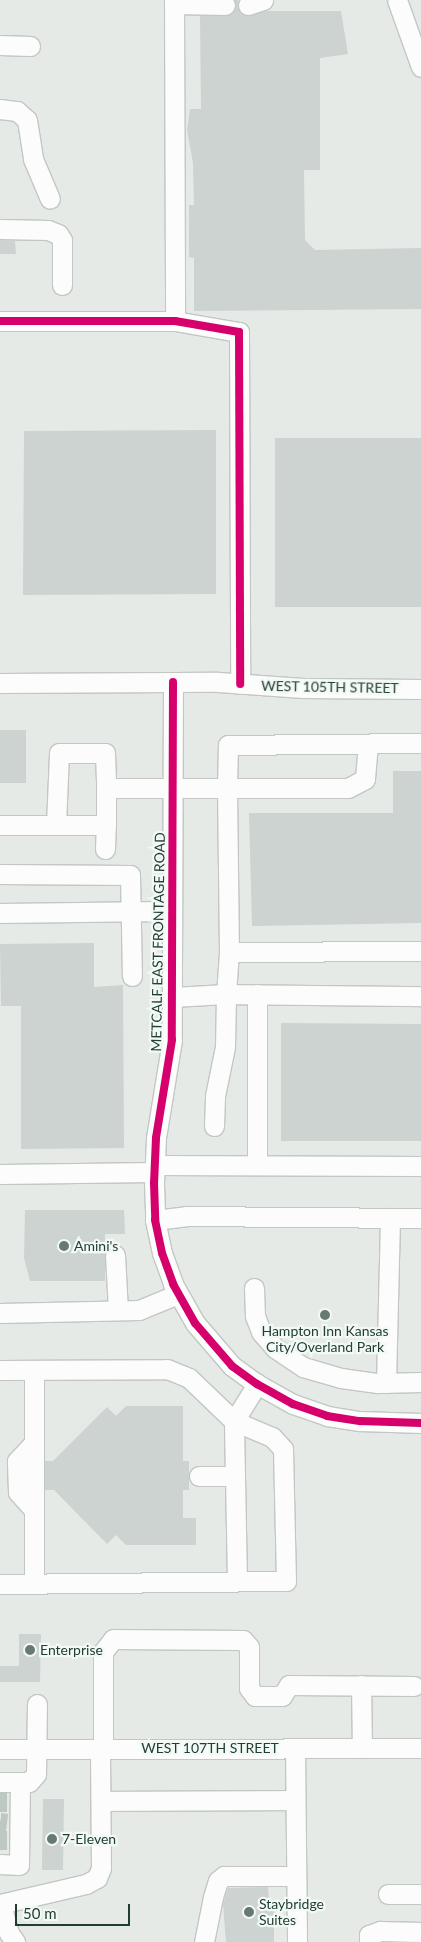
<!DOCTYPE html>
<html>
<head>
<meta charset="utf-8">
<style>
  body { margin:0 }
  #map { position:relative; width:421px; height:1942px; overflow:hidden; background:#e5eae7; font-family:Lato,sans-serif }
  div>[style] { position:absolute }
  [style*='--x'] { left:calc(var(--x)*1px); top:calc(var(--y)*1px); width:calc(var(--w)*1px); rotate:calc(var(--a)*1deg) }
  .building>* { inset:0; background:#ccd3d0 }
  .minor-tunnel>* { height:19px; margin-top:-9.5px; transform-origin:0; background:repeating-linear-gradient(90deg,#bec8c3 0 19px,transparent 0 28px) }
  .roads { filter:drop-shadow(1px 0 #c2c7c4) drop-shadow(-1px 0 #c2c7c4) drop-shadow(0 1px #c2c7c4) drop-shadow(0 -1px #c2c7c4) }
  .minor>* { height:19px; margin:-9.5px; padding:0 9.5px; transform-origin:9.5px; border-radius:9.5px; background:#fbfcfb }
  .cycleway>* { height:8px; margin:-4px; padding:0 4px; transform-origin:4px; border-radius:4px; background:#d6006c }
  .dots>* { width:14px; height:14px; translate:-50% -50%; box-sizing:border-box; border:2px solid #f3f9f5; border-radius:50% }
  span { translate:-50% -50%; white-space:nowrap; text-align:center; line-height:1.15; -webkit-text-stroke:4.5px #f3f9f5; paint-order:stroke }
  .street-label { font-size:14px; color:#213e34 }
  .poi-label { font-size:14px; color:#213e34 }
  .left { translate:0 -50%; text-align:left }
  .scale { position:absolute; left:15px; top:1904px; width:115px; height:22px; box-sizing:border-box; border:2px solid #213e34; border-top:0; padding-left:6px; font-size:15px; line-height:18px; white-space:nowrap; color:#213e34; -webkit-text-stroke:4px #f3f9f5; paint-order:stroke }
</style>
</head>
<body>
<div id="map">
  <div class="building">
    <i style="clip-path:polygon(235px 0,238px 0,240px 13px,246px 16px,265px 11px,341px 11px,348px 54px,320px 58px,320px 170px,304px 170px,305px 240px,315px 250px,421px 248px,421px 309px,194px 311px,194px 258px,189px 257px,189px 205px,194px 205px,193px 163px,187px 130px,190px 109px,201px 109px,200px 16px,230px 15px,235px 10px)"></i>
    <i style="clip-path:polygon(0 240px,15px 241px,16px 254px,0 254px)"></i>
    <i style="clip-path:polygon(216px 430px,216px 594px,23px 595px,24px 431px)"></i>
    <i style="clip-path:polygon(275px 438px,421px 438px,421px 607px,275px 607px)"></i>
    <i style="clip-path:polygon(0 730px,26px 730px,26px 783px,0 783px)"></i>
    <i style="clip-path:polygon(393px 771px,421px 771px,421px 923px,252px 926px,249px 813px,393px 813px)"></i>
    <i style="clip-path:polygon(94px 943px,94px 987px,123px 985px,124px 1148px,21px 1149px,21px 1006px,1px 1006px,0 944px)"></i>
    <i style="clip-path:polygon(281px 1023px,421px 1024px,421px 1141px,281px 1141px)"></i>
    <i style="clip-path:polygon(25px 1210px,124px 1210px,125px 1234px,105px 1234px,105px 1281px,30px 1281px,24px 1258px)"></i>
    <i style="clip-path:polygon(126px 1406px,183px 1406px,183px 1461px,189px 1461px,189px 1490px,183px 1490px,183px 1518px,196px 1518px,196px 1545px,126px 1545px,116px 1535px,107px 1544px,54px 1490px,45px 1490px,45px 1461px,53px 1461px,107px 1407px,116px 1416px)"></i>
    <i style="clip-path:polygon(19px 1634px,41px 1634px,40px 1682px,0 1682px,0 1666px,19px 1666px)"></i>
    <i style="clip-path:polygon(43px 1799px,64px 1799px,63px 1870px,42px 1870px)"></i>
    <i style="clip-path:polygon(268px 1887px,269px 1900px,274px 1900px,274px 1942px,226px 1942px,223px 1904px,228px 1888px)"></i>
  </div>
  <div class="minor-tunnel">
    <i style="--x:0;--y:1802;--w:7;--a:0"></i>
    <i style="--x:0;--y:1822;--w:7;--a:8"></i>
    <i style="--x:0;--y:1840;--w:7;--a:0"></i>
  </div>
  <div class="roads">
    <div class="minor">
      <i style="--x:174;--y:0;--w:321;--a:89.8"></i>
      <i style="--x:397;--y:0;--w:71;--a:70.3"></i>
      <i style="--x:174;--y:4;--w:51;--a:1.1"></i>
      <i style="--x:248;--y:5;--w:16;--a:-18"></i>
      <i style="--x:0;--y:45;--w:30;--a:2"></i>
      <i style="--x:0;--y:109;--w:17;--a:7"></i>
      <i style="--x:17;--y:111;--w:13;--a:42"></i>
      <i style="--x:27;--y:120;--w:39;--a:81"></i>
      <i style="--x:33;--y:159;--w:43;--a:67"></i>
      <i style="--x:0;--y:229;--w:48;--a:1.2"></i>
      <i style="--x:48;--y:230;--w:11;--a:22"></i>
      <i style="--x:58;--y:234;--w:7;--a:56"></i>
      <i style="--x:62;--y:240;--w:45;--a:90"></i>
      <i style="--x:0;--y:321;--w:175;--a:0"></i>
      <i style="--x:175;--y:321;--w:65;--a:9.8"></i>
      <i style="--x:239;--y:332;--w:352;--a:89.8"></i>
      <i style="--x:173;--y:682;--w:358;--a:90.2"></i>
      <i style="--x:172;--y:1040;--w:99;--a:99.3"></i>
      <i style="--x:156;--y:1138;--w:45;--a:92.5"></i>
      <i style="--x:154;--y:1183;--w:37;--a:88"></i>
      <i style="--x:155;--y:1220;--w:34;--a:78"></i>
      <i style="--x:162;--y:1253;--w:33;--a:70"></i>
      <i style="--x:173;--y:1284;--w:45;--a:60.6"></i>
      <i style="--x:195;--y:1323;--w:57;--a:49.3"></i>
      <i style="--x:232;--y:1366;--w:31;--a:36"></i>
      <i style="--x:257;--y:1384;--w:41;--a:29.1"></i>
      <i style="--x:293;--y:1404;--w:36;--a:19"></i>
      <i style="--x:327;--y:1416;--w:33;--a:9"></i>
      <i style="--x:360;--y:1421;--w:61;--a:1.9"></i>
      <i style="--x:0;--y:683;--w:218;--a:-0.3"></i>
      <i style="--x:218;--y:682;--w:85;--a:4"></i>
      <i style="--x:303;--y:688;--w:118;--a:0.5"></i>
      <i style="--x:368;--y:744;--w:35;--a:95"></i>
      <i style="--x:365;--y:779;--w:19;--a:152"></i>
      <i style="--x:348;--y:788;--w:121;--a:180"></i>
      <i style="--x:227;--y:788;--w:164;--a:89.3"></i>
      <i style="--x:229;--y:952;--w:192;--a:-0.3"></i>
      <i style="--x:106;--y:788;--w:37;--a:90"></i>
      <i style="--x:106;--y:825;--w:50;--a:180"></i>
      <i style="--x:56;--y:825;--w:72;--a:-87.6"></i>
      <i style="--x:59;--y:753;--w:46;--a:0"></i>
      <i style="--x:105;--y:753;--w:35;--a:88"></i>
      <i style="--x:106;--y:788;--w:121;--a:0"></i>
      <i style="--x:227;--y:788;--w:43;--a:-88.7"></i>
      <i style="--x:228;--y:745;--w:193;--a:-0.6"></i>
      <i style="--x:0;--y:825;--w:56;--a:0"></i>
      <i style="--x:105;--y:849;--w:24;--a:-88"></i>
      <i style="--x:0;--y:874;--w:130;--a:0.4"></i>
      <i style="--x:130;--y:875;--w:101;--a:88.9"></i>
      <i style="--x:0;--y:913;--w:172;--a:-0.7"></i>
      <i style="--x:173;--y:997;--w:53;--a:-3.2"></i>
      <i style="--x:226;--y:994;--w:42;--a:-85.9"></i>
      <i style="--x:214;--y:1126;--w:30;--a:-88"></i>
      <i style="--x:215;--y:1096;--w:50;--a:-78.5"></i>
      <i style="--x:225;--y:1047;--w:53;--a:-88.9"></i>
      <i style="--x:226;--y:994;--w:195;--a:0.6"></i>
      <i style="--x:155;--y:1165;--w:266;--a:0.2"></i>
      <i style="--x:257;--y:1165;--w:171;--a:-90"></i>
      <i style="--x:0;--y:1174;--w:154;--a:-0.7"></i>
      <i style="--x:155;--y:1220;--w:31;--a:-7"></i>
      <i style="--x:186;--y:1216;--w:235;--a:0.5"></i>
      <i style="--x:115;--y:1255;--w:55;--a:86.9"></i>
      <i style="--x:254;--y:1288;--w:28;--a:88"></i>
      <i style="--x:255;--y:1316;--w:17;--a:69"></i>
      <i style="--x:261;--y:1332;--w:21;--a:49"></i>
      <i style="--x:275;--y:1348;--w:34;--a:34"></i>
      <i style="--x:303;--y:1367;--w:40;--a:16"></i>
      <i style="--x:341;--y:1378;--w:37;--a:8"></i>
      <i style="--x:378;--y:1383;--w:43;--a:-1.3"></i>
      <i style="--x:0;--y:1313;--w:139;--a:-1.2"></i>
      <i style="--x:139;--y:1310;--w:42;--a:-22.3"></i>
      <i style="--x:0;--y:1370;--w:167;--a:-0.3"></i>
      <i style="--x:167;--y:1369;--w:24;--a:22"></i>
      <i style="--x:189;--y:1378;--w:62;--a:43.7"></i>
      <i style="--x:234;--y:1421;--w:41;--a:22.8"></i>
      <i style="--x:272;--y:1437;--w:16;--a:47"></i>
      <i style="--x:283;--y:1449;--w:132;--a:88.7"></i>
      <i style="--x:286;--y:1581;--w:286;--a:179.4"></i>
      <i style="--x:386;--y:1383;--w:165;--a:-88.6"></i>
      <i style="--x:199;--y:1476;--w:36;--a:0"></i>
      <i style="--x:34;--y:1510;--w:24;--a:-132"></i>
      <i style="--x:18;--y:1492;--w:31;--a:-92"></i>
      <i style="--x:17;--y:1461;--w:25;--a:-47"></i>
      <i style="--x:237;--y:1581;--w:160;--a:-91.1"></i>
      <i style="--x:234;--y:1421;--w:44;--a:-58.1"></i>
      <i style="--x:34;--y:1584;--w:214;--a:-90"></i>
      <i style="--x:361;--y:1685;--w:63;--a:89.1"></i>
      <i style="--x:103;--y:1748;--w:96;--a:-90"></i>
      <i style="--x:103;--y:1652;--w:16;--a:-52"></i>
      <i style="--x:113;--y:1639;--w:130;--a:0.4"></i>
      <i style="--x:243;--y:1640;--w:9;--a:49"></i>
      <i style="--x:249;--y:1647;--w:41;--a:90"></i>
      <i style="--x:249;--y:1688;--w:10;--a:53"></i>
      <i style="--x:255;--y:1696;--w:27;--a:0"></i>
      <i style="--x:282;--y:1696;--w:13;--a:-58"></i>
      <i style="--x:289;--y:1685;--w:125;--a:0.5"></i>
      <i style="--x:295;--y:1748;--w:194;--a:89.4"></i>
      <i style="--x:0;--y:1749;--w:421;--a:-0.1"></i>
      <i style="--x:0;--y:1782;--w:29;--a:0"></i>
      <i style="--x:29;--y:1782;--w:11;--a:-49"></i>
      <i style="--x:36;--y:1774;--w:70;--a:-89.2"></i>
      <i style="--x:101;--y:1801;--w:194;--a:-0.3"></i>
      <i style="--x:0;--y:1864;--w:19;--a:3"></i>
      <i style="--x:19;--y:1865;--w:83;--a:-89.3"></i>
      <i style="--x:388;--y:1894;--w:33;--a:0"></i>
      <i style="--x:0;--y:1904;--w:88;--a:-13.1"></i>
      <i style="--x:86;--y:1884;--w:13;--a:-29"></i>
      <i style="--x:97;--y:1878;--w:11;--a:-68"></i>
      <i style="--x:101;--y:1868;--w:120;--a:-90.5"></i>
      <i style="--x:1;--y:1904;--w:30;--a:75"></i>
      <i style="--x:9;--y:1933;--w:11;--a:56"></i>
      <i style="--x:204;--y:1942;--w:46;--a:-78.7"></i>
      <i style="--x:213;--y:1897;--w:17;--a:-73"></i>
      <i style="--x:218;--y:1881;--w:8;--a:-40"></i>
      <i style="--x:224;--y:1876;--w:72;--a:0"></i>
      <i style="--x:369;--y:1942;--w:7;--a:-90"></i>
      <i style="--x:369;--y:1935;--w:12;--a:-20"></i>
      <i style="--x:380;--y:1931;--w:41;--a:1.4"></i>
    </div>
  </div>
  <div class="cycleway">
    <i style="--x:0;--y:321;--w:175;--a:0"></i>
    <i style="--x:175;--y:321;--w:65;--a:9.8"></i>
    <i style="--x:239;--y:332;--w:352;--a:89.8"></i>
    <i style="--x:173;--y:682;--w:358;--a:90.2"></i>
    <i style="--x:172;--y:1040;--w:99;--a:99.3"></i>
    <i style="--x:156;--y:1138;--w:45;--a:92.5"></i>
    <i style="--x:154;--y:1183;--w:37;--a:88"></i>
    <i style="--x:155;--y:1220;--w:34;--a:78"></i>
    <i style="--x:162;--y:1253;--w:33;--a:70"></i>
    <i style="--x:173;--y:1284;--w:45;--a:60.6"></i>
    <i style="--x:195;--y:1323;--w:57;--a:49.3"></i>
    <i style="--x:232;--y:1366;--w:31;--a:36"></i>
    <i style="--x:257;--y:1384;--w:41;--a:29.1"></i>
    <i style="--x:293;--y:1404;--w:36;--a:19"></i>
    <i style="--x:327;--y:1416;--w:33;--a:9"></i>
    <i style="--x:360;--y:1421;--w:61;--a:1.9"></i>
  </div>
  <div class="dots">
    <i style="left:64px;top:1246px;background:#667a73"></i>
    <i style="left:325px;top:1315px;background:#667a73"></i>
    <i style="left:30px;top:1650px;background:#667a73"></i>
    <i style="left:52px;top:1839px;background:#667a73"></i>
    <i style="left:249px;top:1912px;background:#667a73"></i>
  </div>
  <div class="street-label">
    <span style="left:330px;top:687px;rotate:1deg">WEST 105TH STREET</span>
    <span style="left:158px;top:942px;rotate:-89deg">METCALF EAST FRONTAGE ROAD</span>
    <span style="left:210px;top:1748px">WEST 107TH STREET</span>
  </div>
  <div class="poi-label">
    <span class="left" style="left:74px;top:1246px">Amini's</span>
    <span style="left:325px;top:1339px">Hampton Inn Kansas<br>City/Overland Park</span>
    <span class="left" style="left:40px;top:1650px">Enterprise</span>
    <span class="left" style="left:62px;top:1839px">7-Eleven</span>
    <span class="left" style="left:259px;top:1912px">Staybridge<br>Suites</span>
  </div>
  <div class="scale">50 m</div>
</div>
</body>
</html>
